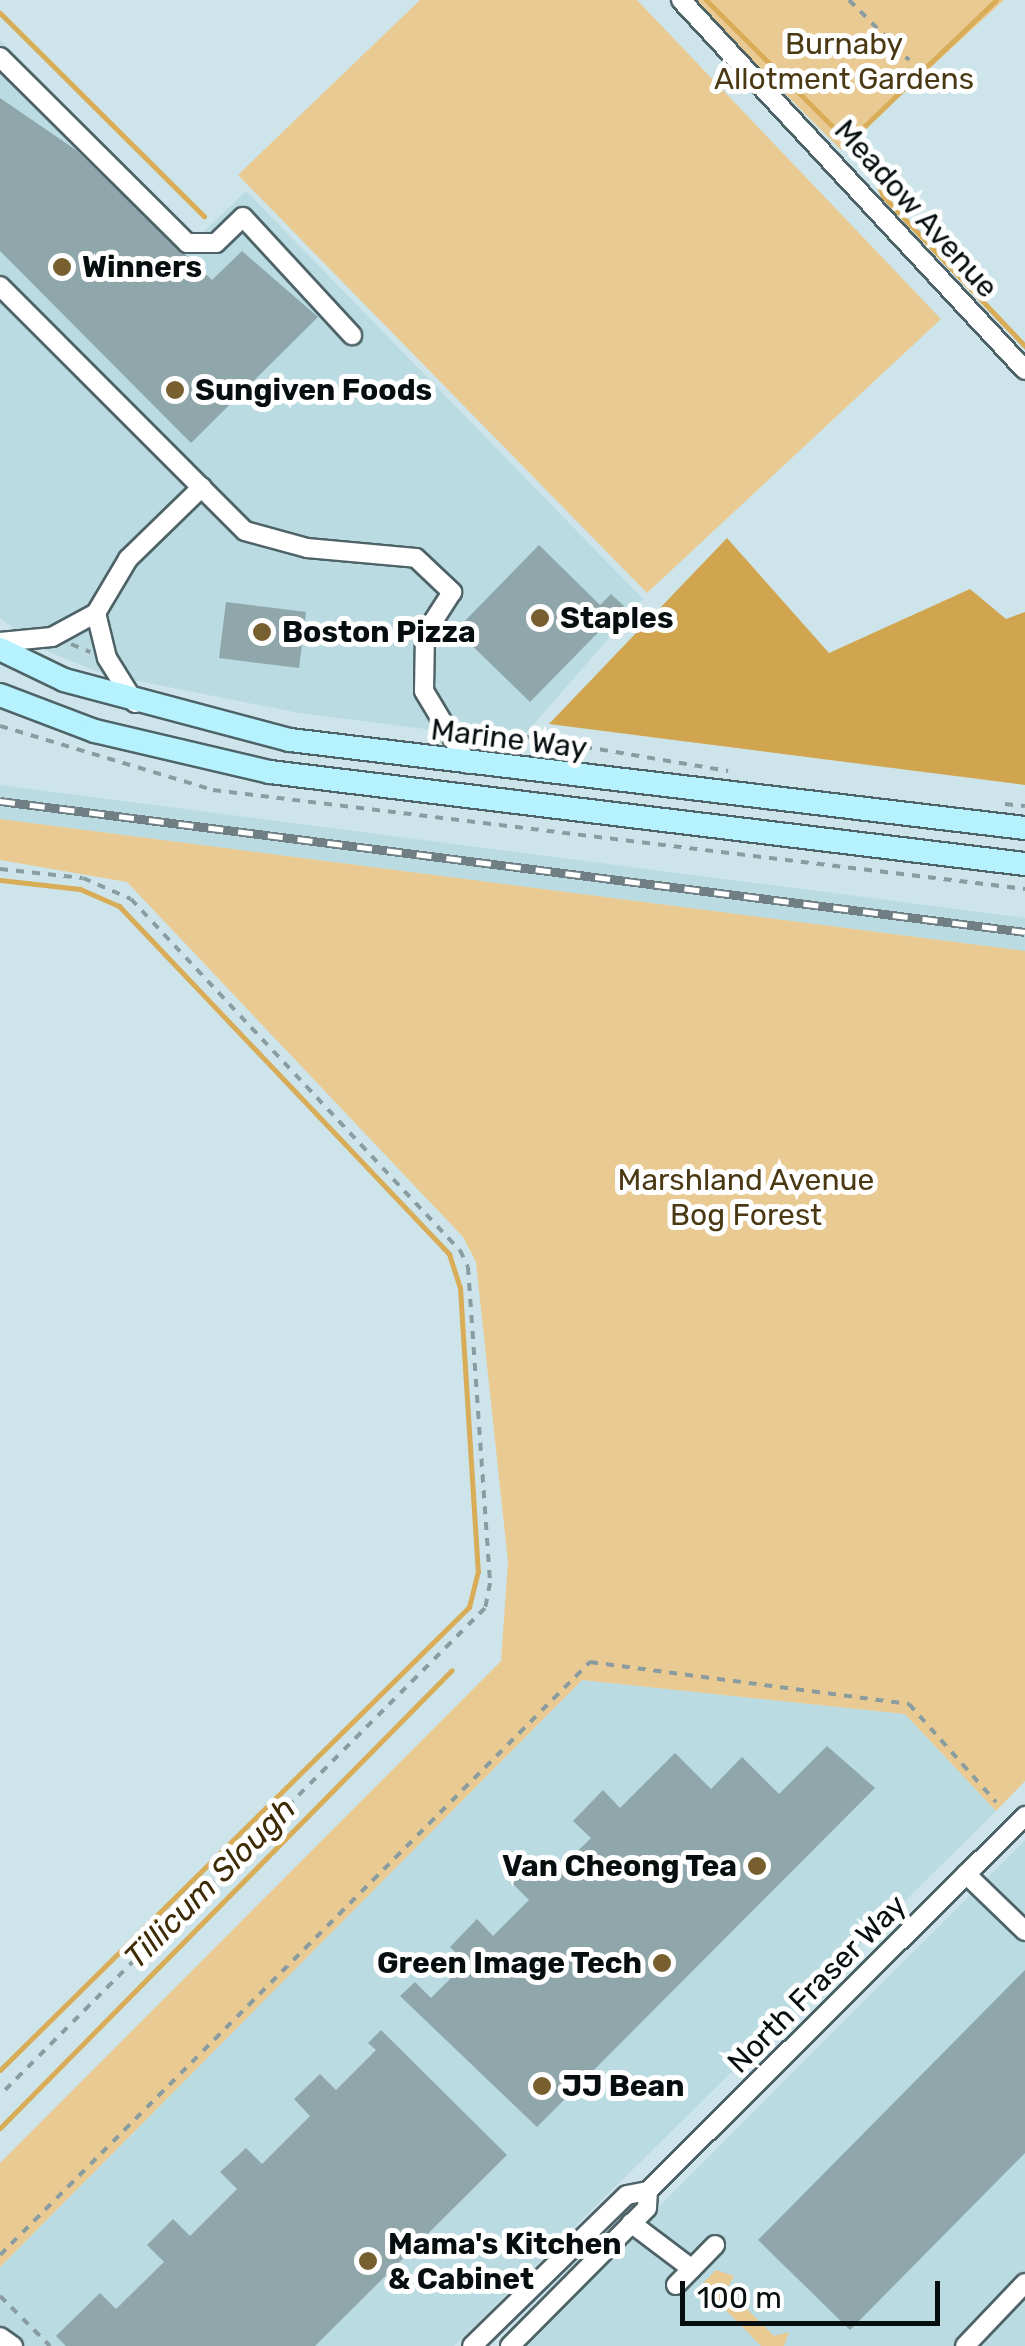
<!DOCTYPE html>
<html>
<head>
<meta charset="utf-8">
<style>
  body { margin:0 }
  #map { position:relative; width:1025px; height:2346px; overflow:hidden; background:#cde5ea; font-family:Rubik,sans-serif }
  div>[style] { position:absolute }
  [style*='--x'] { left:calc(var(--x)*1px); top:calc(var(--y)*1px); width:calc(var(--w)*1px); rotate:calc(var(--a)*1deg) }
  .built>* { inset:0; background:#b9dbe1 }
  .green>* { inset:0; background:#e9ca93 }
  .forest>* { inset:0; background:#d1a550 }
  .stream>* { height:5px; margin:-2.5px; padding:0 2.5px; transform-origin:2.5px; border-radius:2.5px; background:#d9ac58 }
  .building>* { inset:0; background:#8fa6ab }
  .path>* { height:4px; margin-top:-2px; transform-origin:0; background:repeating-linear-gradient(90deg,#899ca0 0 8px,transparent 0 16px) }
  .roads { filter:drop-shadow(2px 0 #4e6367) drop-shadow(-2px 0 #4e6367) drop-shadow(0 2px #4e6367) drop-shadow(0 -2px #4e6367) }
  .minor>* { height:18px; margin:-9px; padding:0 9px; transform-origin:9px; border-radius:9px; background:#fff }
  .major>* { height:22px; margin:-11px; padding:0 11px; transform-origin:11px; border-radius:11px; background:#b5f2fd }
  .rail>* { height:9px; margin-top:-4.5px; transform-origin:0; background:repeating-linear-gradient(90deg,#fff 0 15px,#6f7f83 0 30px); box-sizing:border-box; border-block:2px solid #6f7f83 }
  .dots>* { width:28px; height:28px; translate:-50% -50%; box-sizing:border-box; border:5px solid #fff; border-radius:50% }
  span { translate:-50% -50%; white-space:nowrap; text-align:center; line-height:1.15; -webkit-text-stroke:10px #fff; paint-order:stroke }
  .park-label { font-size:30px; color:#4b3914 }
  .street-label { font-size:30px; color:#060e0f }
  .poi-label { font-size:30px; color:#060e0f; font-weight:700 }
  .left { translate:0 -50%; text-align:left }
  .right { translate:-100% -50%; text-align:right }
  .water-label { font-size:32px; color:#3d2c05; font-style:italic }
  .scale { position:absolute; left:680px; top:2281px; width:260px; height:45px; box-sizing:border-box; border:5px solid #060e0f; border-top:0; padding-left:12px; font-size:30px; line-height:35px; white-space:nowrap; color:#060e0f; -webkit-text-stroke:8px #fff; paint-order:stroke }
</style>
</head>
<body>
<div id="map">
  <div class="built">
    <i style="clip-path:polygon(0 40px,197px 238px,246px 191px,643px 599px,519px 741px,299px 713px,103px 674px,40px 648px,0 618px)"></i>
    <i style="clip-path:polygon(0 785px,1025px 918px,1025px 951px,0 819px)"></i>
    <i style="clip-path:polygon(582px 1680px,905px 1714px,996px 1811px,454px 2346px,0 2346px,0 2267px)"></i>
    <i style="clip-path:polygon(1025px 1840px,1025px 2346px,520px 2346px)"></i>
  </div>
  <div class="green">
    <i style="clip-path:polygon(420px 0,637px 0,941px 319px,647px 593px,238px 175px)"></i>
    <i style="clip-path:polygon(692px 0,1004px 0,841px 150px)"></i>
    <i style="clip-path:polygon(0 819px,1025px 951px,1025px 1781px,996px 1811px,905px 1714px,582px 1680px,0 2267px,0 2163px,501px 1661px,508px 1562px,476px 1262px,463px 1237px,127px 882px,0 860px)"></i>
    <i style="clip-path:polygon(716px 2270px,734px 2276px,727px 2289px,774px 2336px,789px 2332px,784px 2346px,761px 2346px,716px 2300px,703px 2307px,702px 2284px)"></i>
  </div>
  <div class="forest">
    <i style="clip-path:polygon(727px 538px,829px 653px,970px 589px,1006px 619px,1025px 612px,1025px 785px,549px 724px)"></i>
  </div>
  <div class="stream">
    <i style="--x:706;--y:0;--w:229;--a:45"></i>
    <i style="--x:868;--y:162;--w:37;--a:66"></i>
    <i style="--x:883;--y:196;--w:207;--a:46.6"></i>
    <i style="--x:0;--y:13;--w:288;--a:44.9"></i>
    <i style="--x:848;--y:142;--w:205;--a:-43.8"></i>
    <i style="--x:0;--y:880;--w:81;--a:6.4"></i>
    <i style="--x:80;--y:889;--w:43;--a:23.6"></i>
    <i style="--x:119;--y:906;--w:480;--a:46.5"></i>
    <i style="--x:449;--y:1254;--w:36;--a:72"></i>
    <i style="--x:460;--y:1288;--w:284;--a:86.4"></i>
    <i style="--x:478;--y:1571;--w:37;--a:104"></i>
    <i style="--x:469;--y:1607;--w:659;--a:135.37"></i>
    <i style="--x:0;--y:2128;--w:643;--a:-45.38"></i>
  </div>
  <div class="building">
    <i style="clip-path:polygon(0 98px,76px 150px,212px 280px,242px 251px,318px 317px,191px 443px,0 251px)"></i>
    <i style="clip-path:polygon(539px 545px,600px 605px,611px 594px,624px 606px,530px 702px,456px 630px)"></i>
    <i style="clip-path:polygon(226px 602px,306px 612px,299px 668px,219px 658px)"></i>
    <i style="clip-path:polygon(827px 1746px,875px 1788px,537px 2127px,400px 1996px,415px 1982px,431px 1998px,466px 1963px,450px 1947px,477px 1919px,493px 1936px,529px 1900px,512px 1883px,540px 1855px,557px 1871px,591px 1838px,573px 1821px,603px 1790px,620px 1808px,675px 1753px,711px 1789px,742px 1757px,779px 1794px)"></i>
    <i style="clip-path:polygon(1025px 1970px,1025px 2153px,850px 2330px,758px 2240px)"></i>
    <i style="clip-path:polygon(381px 2030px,507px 2155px,315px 2346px,66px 2346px,56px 2336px,100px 2293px,116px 2309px,164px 2262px,147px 2245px,173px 2219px,190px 2236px,237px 2189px,220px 2172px,246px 2148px,262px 2164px,310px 2116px,294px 2099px,320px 2074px,336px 2090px,376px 2050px,368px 2043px)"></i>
  </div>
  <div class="path">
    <i style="--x:849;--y:0;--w:85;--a:45"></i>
    <i style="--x:71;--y:644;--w:21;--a:23"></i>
    <i style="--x:0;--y:726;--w:222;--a:16.7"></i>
    <i style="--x:213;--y:790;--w:818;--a:6.95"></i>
    <i style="--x:521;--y:736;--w:210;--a:9.6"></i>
    <i style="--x:1005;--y:804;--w:20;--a:6"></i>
    <i style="--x:0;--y:869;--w:83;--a:6.2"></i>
    <i style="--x:83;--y:878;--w:52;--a:23.6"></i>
    <i style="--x:131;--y:899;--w:481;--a:46.9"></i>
    <i style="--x:460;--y:1250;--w:19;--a:65"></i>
    <i style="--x:468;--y:1267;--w:317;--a:86"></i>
    <i style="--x:490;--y:1583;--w:25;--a:101"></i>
    <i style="--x:485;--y:1608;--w:687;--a:134.88"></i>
    <i style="--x:0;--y:2255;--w:837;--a:-45.15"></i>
    <i style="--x:590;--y:1662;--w:322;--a:7.5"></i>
    <i style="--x:909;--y:1704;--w:131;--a:48.4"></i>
    <i style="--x:0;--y:2296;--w:71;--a:45"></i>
  </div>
  <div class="roads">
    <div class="minor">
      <i style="--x:681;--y:0;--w:505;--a:47.09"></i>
      <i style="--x:0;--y:57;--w:264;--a:44.8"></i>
      <i style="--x:187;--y:243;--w:29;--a:0"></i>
      <i style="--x:216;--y:243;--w:37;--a:-44"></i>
      <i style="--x:243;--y:217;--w:161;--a:47.3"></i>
      <i style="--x:0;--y:286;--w:346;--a:45"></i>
      <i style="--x:245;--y:531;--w:64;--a:15.3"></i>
      <i style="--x:307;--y:548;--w:109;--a:5.2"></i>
      <i style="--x:416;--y:558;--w:50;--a:43.4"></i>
      <i style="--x:452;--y:592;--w:50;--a:122.7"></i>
      <i style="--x:425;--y:634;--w:57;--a:91"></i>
      <i style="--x:424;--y:691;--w:85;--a:58.9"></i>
      <i style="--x:96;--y:613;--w:46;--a:76.3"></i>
      <i style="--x:107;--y:658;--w:53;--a:58.1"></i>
      <i style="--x:0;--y:642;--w:52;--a:-5.5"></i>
      <i style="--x:52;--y:637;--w:50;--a:-28.6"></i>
      <i style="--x:96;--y:613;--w:63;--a:-59.3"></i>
      <i style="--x:128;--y:559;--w:103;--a:-44.2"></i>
      <i style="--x:966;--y:1874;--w:82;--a:44"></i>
      <i style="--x:631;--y:2223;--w:76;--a:37"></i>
      <i style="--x:676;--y:2285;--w:56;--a:-45.7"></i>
      <i style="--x:0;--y:2337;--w:16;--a:35"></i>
      <i style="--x:472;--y:2346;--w:216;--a:-44.3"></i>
      <i style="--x:627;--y:2195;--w:21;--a:-11"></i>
      <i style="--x:648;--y:2191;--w:532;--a:-44.85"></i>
      <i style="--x:510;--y:2346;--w:194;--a:-45.2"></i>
      <i style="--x:647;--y:2208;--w:17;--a:-87"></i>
      <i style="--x:965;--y:2346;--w:87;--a:-46.4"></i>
    </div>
    <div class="major">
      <i style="--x:0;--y:649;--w:71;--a:25.8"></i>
      <i style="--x:64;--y:680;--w:234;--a:14.9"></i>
      <i style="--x:290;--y:740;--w:740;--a:6.83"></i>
      <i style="--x:0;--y:695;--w:102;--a:20.8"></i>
      <i style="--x:95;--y:731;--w:180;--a:13.2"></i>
      <i style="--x:270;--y:772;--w:761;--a:6.95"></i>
    </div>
  </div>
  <div class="rail">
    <i style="--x:0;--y:801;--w:1033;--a:7.28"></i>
  </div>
  <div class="dots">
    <i style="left:62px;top:267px;background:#785f30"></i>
    <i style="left:175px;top:390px;background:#785f30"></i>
    <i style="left:540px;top:618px;background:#785f30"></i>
    <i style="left:262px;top:632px;background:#785f30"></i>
    <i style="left:757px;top:1866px;background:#785f30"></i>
    <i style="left:662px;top:1963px;background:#785f30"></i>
    <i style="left:542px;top:2086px;background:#785f30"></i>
    <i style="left:368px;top:2261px;background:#785f30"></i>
  </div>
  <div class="park-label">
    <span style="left:844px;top:61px">Burnaby<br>Allotment Gardens</span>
    <span style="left:746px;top:1197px">Marshland Avenue<br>Bog Forest</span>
  </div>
  <div class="street-label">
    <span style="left:916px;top:209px;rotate:48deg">Meadow Avenue</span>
    <span style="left:509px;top:739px;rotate:7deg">Marine Way</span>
    <span style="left:817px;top:1984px;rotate:-45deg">North Fraser Way</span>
  </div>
  <div class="poi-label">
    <span class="left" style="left:82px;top:267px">Winners</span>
    <span class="left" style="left:195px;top:390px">Sungiven Foods</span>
    <span class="left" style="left:560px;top:618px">Staples</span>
    <span class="left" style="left:282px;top:632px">Boston Pizza</span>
    <span class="right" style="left:737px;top:1866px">Van Cheong Tea</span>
    <span class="right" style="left:642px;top:1963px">Green Image Tech</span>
    <span class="left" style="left:562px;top:2086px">JJ Bean</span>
    <span class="left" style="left:388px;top:2261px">Mama's Kitchen<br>&amp; Cabinet</span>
  </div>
  <div class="water-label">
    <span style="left:210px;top:1883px;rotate:-45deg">Tillicum Slough</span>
  </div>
  <div class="scale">100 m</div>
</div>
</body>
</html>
